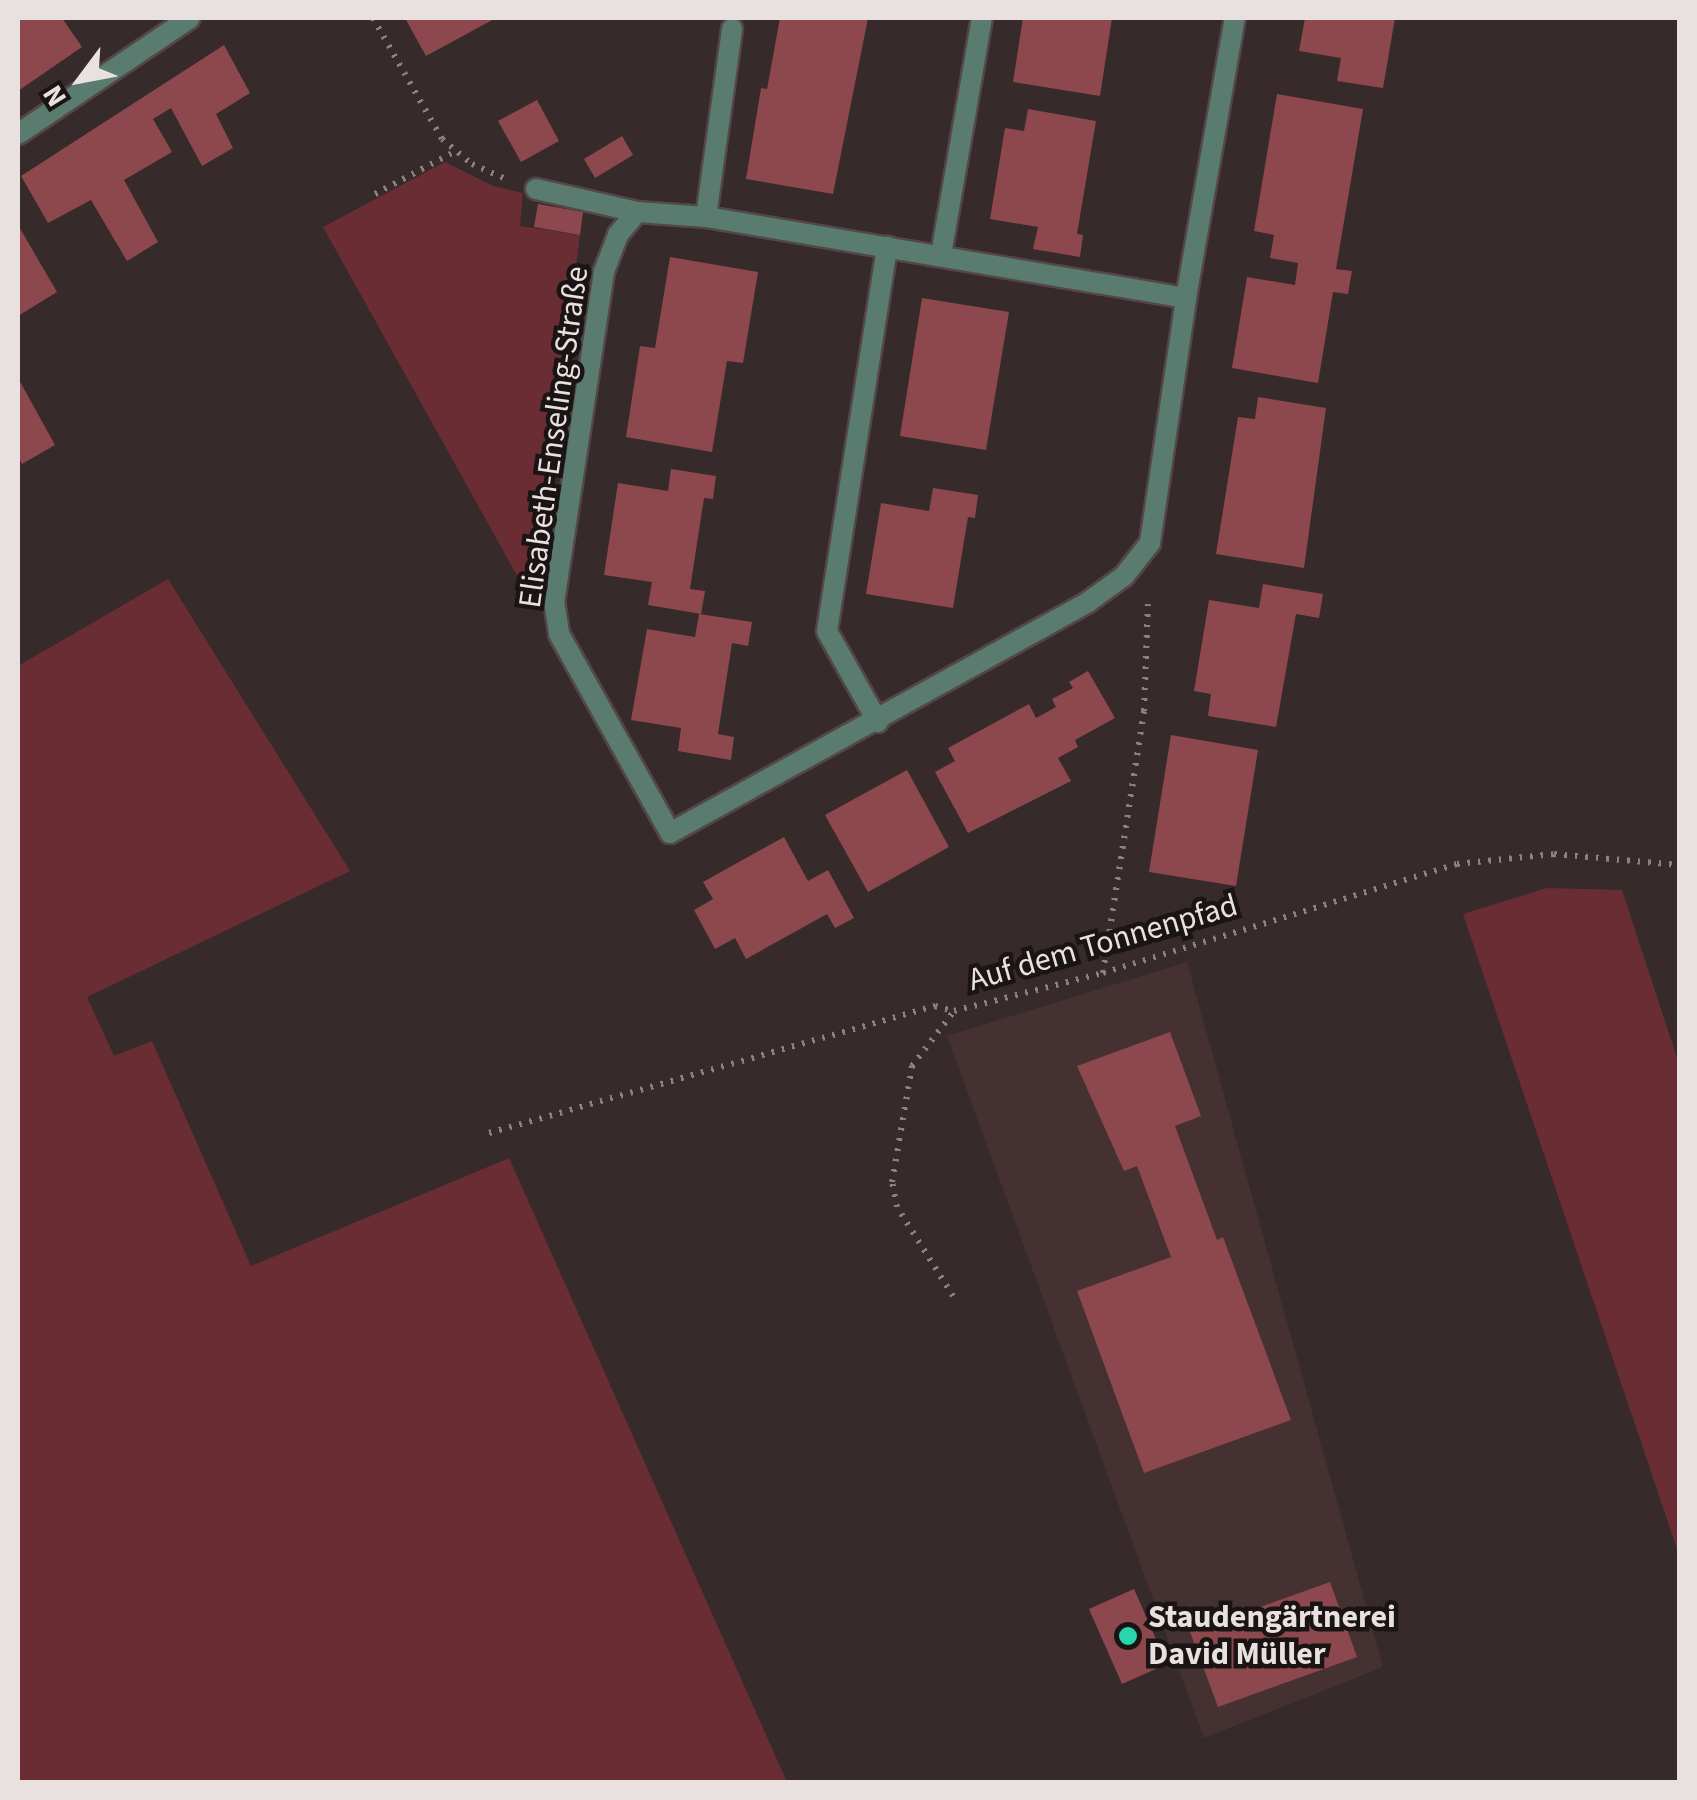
<!DOCTYPE html>
<html>
<head>
<meta charset="utf-8">
<style>
  body { margin:0 }
  #map { position:relative; width:1697px; height:1800px; overflow:hidden; background:#372a2a; font-family:"Source Sans 3",sans-serif }
  div>[style] { position:absolute }
  [style*='--x'] { left:calc(var(--x)*1px); top:calc(var(--y)*1px); width:calc(var(--w)*1px); rotate:calc(var(--a)*1deg) }
  .built>* { inset:0; background:#453132 }
  .green>* { inset:0; background:#6b2d34 }
  .building>* { inset:0; background:#8d484e }
  .path>* { height:6px; margin-top:-3px; transform-origin:0; background:repeating-linear-gradient(90deg,#8c8181 0 2.5px,transparent 0 10.5px) }
  .roads { filter:drop-shadow(2px 0 #534747) drop-shadow(-2px 0 #534747) drop-shadow(0 2px #534747) drop-shadow(0 -2px #534747) }
  .minor>* { height:20px; margin:-10px; padding:0 10px; transform-origin:10px; border-radius:10px; background:#5a7c70 }
  .tertiary>* { height:20px; margin:-10px; padding:0 10px; transform-origin:10px; border-radius:10px; background:#5a7c70 }
  .dots>* { width:28px; height:28px; translate:-50% -50%; box-sizing:border-box; border:5px solid #1a1414; border-radius:50% }
  span { translate:-50% -50%; white-space:nowrap; text-align:center; line-height:1.15; -webkit-text-stroke:9px #1a1414; paint-order:stroke }
  .street-label { font-size:32px; color:#e9e0e0 }
  .poi-label { font-size:32px; color:#e9e0e0; font-weight:700 }
  .left { translate:0 -50%; text-align:left }
  .frame { position:absolute; inset:0; border:20px solid #e9e0e0; pointer-events:none }
  .north { position:absolute; left:30px; top:30px; width:100px; height:100px; -webkit-text-stroke:8px #1a1414; paint-order:stroke; rotate:238deg; font-size:28px; font-weight:700; line-height:40px; text-align:center; color:#e9e0e0 }
  .north::after { content:''; display:block; margin:auto; width:35px; height:45px; background:#e9e0e0; clip-path:polygon(50% 0,100% 100%,50% 72%,0 100%) }
</style>
</head>
<body>
<div id="map">
  <div class="built">
    <i style="clip-path:polygon(1187px 962px,1383px 1667px,1204px 1738px,947px 1036px)"></i>
  </div>
  <div class="green">
    <i style="clip-path:polygon(445px 162px,493px 186px,523px 193px,520px 226px,580px 235px,534px 606px,323px 227px)"></i>
    <i style="clip-path:polygon(168px 579px,350px 871px,87px 997px,114px 1056px,152px 1041px,251px 1266px,509px 1158px,787px 1782px,18px 1782px,18px 666px)"></i>
    <i style="clip-path:polygon(1547px 888px,1622px 890px,1679px 1064px,1679px 1555px,1463px 914px)"></i>
  </div>
  <div class="building">
    <i style="clip-path:polygon(18px 18px,62px 18px,82px 47px,18px 91px)"></i>
    <i style="clip-path:polygon(405px 18px,496px 18px,426px 56px)"></i>
    <i style="clip-path:polygon(780px 18px,868px 18px,833px 194px,746px 179px,761px 88px,767px 89px)"></i>
    <i style="clip-path:polygon(1023px 18px,1112px 18px,1100px 96px,1013px 82px)"></i>
    <i style="clip-path:polygon(1305px 18px,1395px 18px,1383px 88px,1337px 81px,1341px 58px,1299px 51px)"></i>
    <i style="clip-path:polygon(224px 45px,250px 93px,216px 114px,233px 148px,202px 166px,171px 108px,153px 119px,172px 152px,124px 180px,158px 242px,127px 261px,91px 200px,48px 223px,21px 176px)"></i>
    <i style="clip-path:polygon(1277px 94px,1363px 109px,1336px 269px,1352px 271px,1348px 294px,1333px 292px,1318px 383px,1232px 368px,1247px 277px,1295px 285px,1298px 263px,1270px 258px,1274px 235px,1254px 231px)"></i>
    <i style="clip-path:polygon(537px 100px,559px 141px,521px 162px,498px 121px)"></i>
    <i style="clip-path:polygon(1028px 109px,1096px 121px,1077px 234px,1083px 235px,1080px 257px,1033px 249px,1038px 227px,990px 219px,1005px 128px,1024px 131px)"></i>
    <i style="clip-path:polygon(622px 136px,633px 155px,595px 178px,584px 159px)"></i>
    <i style="clip-path:polygon(538px 204px,583px 212px,580px 235px,534px 227px)"></i>
    <i style="clip-path:polygon(18px 225px,57px 292px,18px 316px)"></i>
    <i style="clip-path:polygon(670px 257px,758px 272px,743px 363px,727px 361px,712px 452px,626px 437px,640px 346px,655px 348px)"></i>
    <i style="clip-path:polygon(922px 298px,1009px 312px,986px 450px,900px 436px)"></i>
    <i style="clip-path:polygon(18px 378px,55px 445px,22px 464px,18px 456px)"></i>
    <i style="clip-path:polygon(1258px 397px,1326px 408px,1304px 568px,1216px 554px,1238px 417px,1255px 419px)"></i>
    <i style="clip-path:polygon(671px 469px,716px 476px,713px 499px,704px 498px,690px 589px,705px 591px,701px 614px,648px 605px,652px 582px,604px 575px,618px 483px,668px 491px)"></i>
    <i style="clip-path:polygon(933px 488px,978px 495px,975px 518px,968px 517px,953px 608px,866px 594px,881px 503px,929px 511px)"></i>
    <i style="clip-path:polygon(1263px 584px,1323px 594px,1319px 618px,1296px 614px,1276px 727px,1208px 716px,1211px 694px,1194px 691px,1209px 600px,1259px 608px)"></i>
    <i style="clip-path:polygon(699px 614px,752px 622px,748px 646px,732px 643px,718px 734px,734px 737px,731px 760px,678px 751px,681px 728px,631px 720px,647px 629px,695px 637px)"></i>
    <i style="clip-path:polygon(1088px 671px,1115px 718px,1075px 740px,1078px 747px,1058px 758px,1071px 781px,968px 833px,935px 772px,955px 761px,948px 748px,1029px 704px,1036px 718px,1056px 707px,1052px 699px,1073px 688px,1069px 682px)"></i>
    <i style="clip-path:polygon(1171px 735px,1258px 750px,1236px 886px,1149px 872px)"></i>
    <i style="clip-path:polygon(907px 770px,949px 847px,868px 892px,825px 815px)"></i>
    <i style="clip-path:polygon(784px 837px,808px 881px,828px 870px,854px 918px,835px 928px,827px 914px,746px 959px,735px 938px,715px 949px,694px 910px,713px 899px,703px 882px)"></i>
    <i style="clip-path:polygon(1170px 1032px,1201px 1116px,1175px 1126px,1217px 1240px,1223px 1237px,1291px 1420px,1144px 1473px,1077px 1291px,1171px 1257px,1137px 1166px,1124px 1171px,1077px 1066px)"></i>
    <i style="clip-path:polygon(1330px 1582px,1357px 1657px,1218px 1707px,1190px 1632px)"></i>
    <i style="clip-path:polygon(1134px 1589px,1167px 1664px,1122px 1684px,1089px 1609px)"></i>
  </div>
  <div class="path">
    <i style="--x:373;--y:18;--w:139;--a:60.3"></i>
    <i style="--x:442;--y:139;--w:39;--a:40"></i>
    <i style="--x:472;--y:164;--w:34;--a:24"></i>
    <i style="--x:375;--y:194;--w:89;--a:-28"></i>
    <i style="--x:1103;--y:973;--w:265;--a:-81.1"></i>
    <i style="--x:1144;--y:711;--w:107;--a:-87.9"></i>
    <i style="--x:489;--y:1133;--w:464;--a:-15.9"></i>
    <i style="--x:935;--y:1006;--w:20;--a:15"></i>
    <i style="--x:954;--y:1011;--w:154;--a:-14.3"></i>
    <i style="--x:1103;--y:973;--w:370;--a:-17.1"></i>
    <i style="--x:1457;--y:864;--w:98;--a:-5.9"></i>
    <i style="--x:1554;--y:854;--w:126;--a:5"></i>
    <i style="--x:953;--y:1296;--w:105;--a:-122.2"></i>
    <i style="--x:897;--y:1207;--w:25;--a:-101"></i>
    <i style="--x:892;--y:1182;--w:118;--a:-80.2"></i>
    <i style="--x:912;--y:1066;--w:69;--a:-52.6"></i>
  </div>
  <div class="roads">
    <div class="minor">
      <i style="--x:536;--y:189;--w:104;--a:12.8"></i>
      <i style="--x:706;--y:217;--w:190;--a:-82.1"></i>
      <i style="--x:941;--y:255;--w:241;--a:-80.2"></i>
      <i style="--x:1186;--y:298;--w:487;--a:-170.4"></i>
      <i style="--x:706;--y:217;--w:69;--a:-175.9"></i>
      <i style="--x:637;--y:212;--w:30;--a:130"></i>
      <i style="--x:618;--y:235;--w:40;--a:111"></i>
      <i style="--x:604;--y:272;--w:333;--a:98.6"></i>
      <i style="--x:554;--y:601;--w:33;--a:81"></i>
      <i style="--x:559;--y:634;--w:228;--a:60.8"></i>
      <i style="--x:670;--y:833;--w:478;--a:-28.9"></i>
      <i style="--x:1088;--y:602;--w:44;--a:-35.8"></i>
      <i style="--x:1124;--y:576;--w:42;--a:-51.8"></i>
      <i style="--x:1150;--y:543;--w:248;--a:-81.6"></i>
      <i style="--x:1186;--y:298;--w:284;--a:-80.1"></i>
      <i style="--x:878;--y:722;--w:104;--a:-119.3"></i>
      <i style="--x:827;--y:631;--w:389;--a:-81.1"></i>
    </div>
    <div class="tertiary">
      <i style="--x:18;--y:134;--w:207;--a:-34"></i>
    </div>
  </div>
  <div class="dots">
    <i style="left:1128px;top:1636px;background:#2bd5ac"></i>
  </div>
  <div class="street-label">
    <span style="left:554px;top:437px;rotate:-82deg">Elisabeth-Enseling-Straße</span>
    <span style="left:1103px;top:943px;rotate:-16deg">Auf dem Tonnenpfad</span>
  </div>
  <div class="poi-label">
    <span class="left" style="left:1148px;top:1636px">Staudengärtnerei<br>David Müller</span>
  </div>
  <div class="frame"></div>
  <div class="north">N</div>
</div>
</body>
</html>
